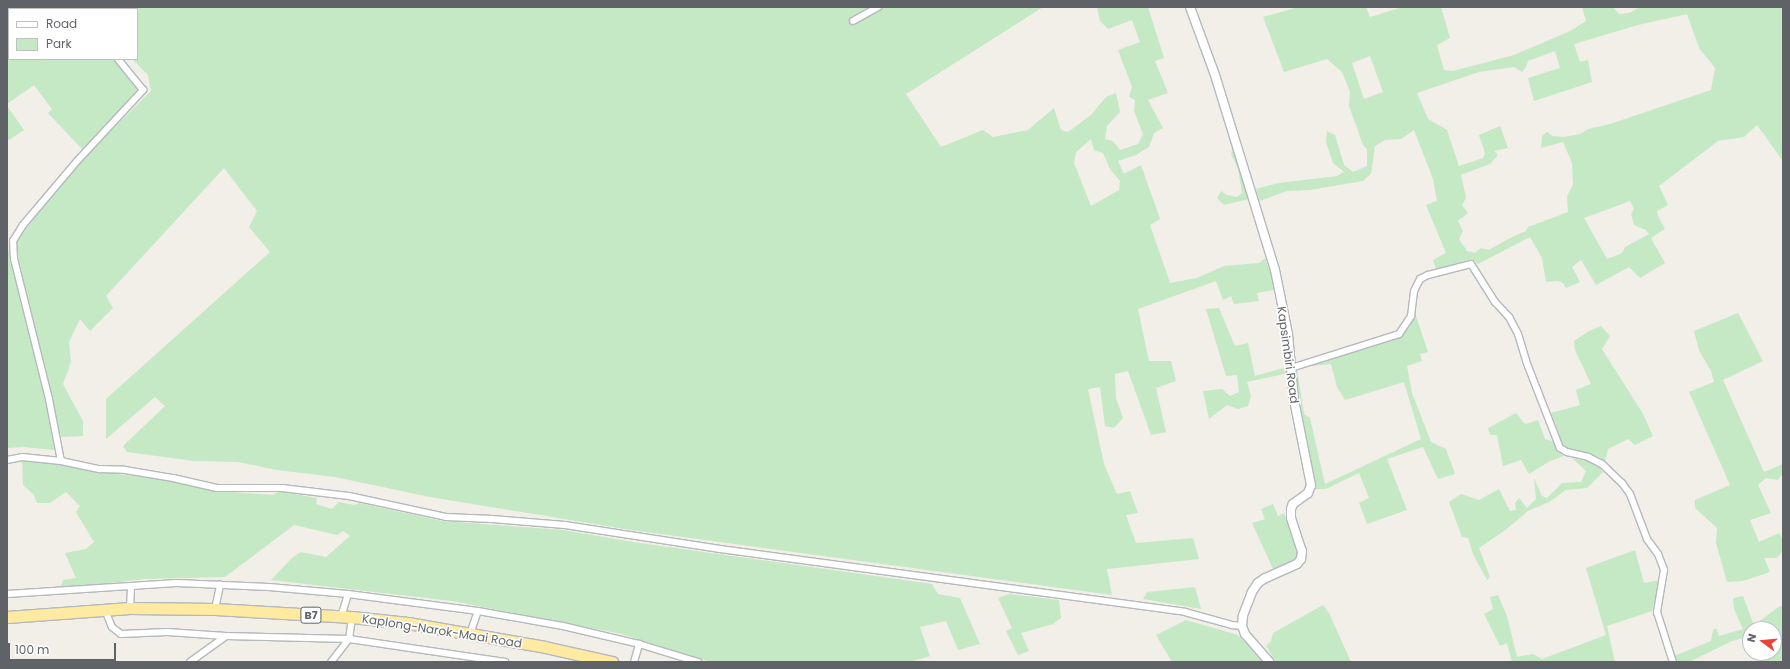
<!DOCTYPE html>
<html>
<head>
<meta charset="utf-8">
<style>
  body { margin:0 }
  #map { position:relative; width:1790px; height:669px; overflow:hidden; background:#f1efe8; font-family:Poppins,sans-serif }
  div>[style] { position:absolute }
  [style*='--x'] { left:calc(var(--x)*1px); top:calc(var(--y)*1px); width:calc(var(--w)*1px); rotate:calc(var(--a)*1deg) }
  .green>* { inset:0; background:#c5e8c5 }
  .roads { filter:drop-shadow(1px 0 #b5b8bc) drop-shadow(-1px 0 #b5b8bc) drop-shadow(0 1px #b5b8bc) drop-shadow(0 -1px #b5b8bc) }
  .minor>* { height:6px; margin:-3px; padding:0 3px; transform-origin:3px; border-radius:3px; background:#fff }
  .tertiary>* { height:8px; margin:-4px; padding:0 4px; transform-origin:4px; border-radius:4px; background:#fff }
  .trunk>* { height:11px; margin:-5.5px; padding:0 5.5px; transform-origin:5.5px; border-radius:5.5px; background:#feeaa1 }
  span { translate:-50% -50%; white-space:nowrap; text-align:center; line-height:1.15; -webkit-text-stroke:3px #fff; paint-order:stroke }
  .shield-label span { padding:1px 3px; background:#fff; border:1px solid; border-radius:3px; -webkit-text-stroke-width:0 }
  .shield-label { font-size:11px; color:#5f6368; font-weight:700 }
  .street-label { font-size:12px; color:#5f6368 }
  .frame { position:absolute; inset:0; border:8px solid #5f6368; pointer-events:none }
  .legend { position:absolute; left:8px; top:8px; width:130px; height:52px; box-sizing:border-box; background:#fff; border:1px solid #bfc1c3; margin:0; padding:5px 7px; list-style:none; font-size:12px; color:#5f6368 }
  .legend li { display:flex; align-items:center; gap:8px; height:20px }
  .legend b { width:20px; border:1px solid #bfc1c3 }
  .north { position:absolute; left:1742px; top:621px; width:40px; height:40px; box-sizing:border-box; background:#fff; border:1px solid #bfc1c3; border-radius:50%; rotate:286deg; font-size:11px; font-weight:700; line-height:16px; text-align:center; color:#5f6368 }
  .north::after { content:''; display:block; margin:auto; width:14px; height:18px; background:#ea4335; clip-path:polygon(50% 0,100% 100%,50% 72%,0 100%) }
  .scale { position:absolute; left:8px; top:643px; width:108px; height:18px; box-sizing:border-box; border:2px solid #5f6368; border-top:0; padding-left:5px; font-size:12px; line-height:14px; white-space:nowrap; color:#5f6368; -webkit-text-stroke:3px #fff; paint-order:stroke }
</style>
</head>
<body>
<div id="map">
  <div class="green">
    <i style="clip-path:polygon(7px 7px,69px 7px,70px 9px,9px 9px,9px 59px,113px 59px,139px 89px,83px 150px,48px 113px,52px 109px,34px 85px,7px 104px)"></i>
    <i style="clip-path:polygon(evenodd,84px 7px,872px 7px,850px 20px,853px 25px,885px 7px,1043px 7px,906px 94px,941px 147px,983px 130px,993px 137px,1028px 130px,1054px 108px,1061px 130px,1068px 132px,1091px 115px,1106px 97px,1116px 93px,1120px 112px,1107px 126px,1105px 139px,1113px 141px,1120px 150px,1138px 144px,1143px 134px,1134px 111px,1135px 100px,1129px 97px,1132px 87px,1118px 50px,1140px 42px,1132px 20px,1108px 29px,1100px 21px,1097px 7px,1148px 7px,1164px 58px,1155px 61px,1168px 93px,1148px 100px,1163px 128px,1154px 133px,1149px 147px,1136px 155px,1118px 161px,1124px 174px,1141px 165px,1160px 219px,1150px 225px,1170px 283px,1197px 278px,1224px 266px,1259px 263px,1265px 258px,1271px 274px,1274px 290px,1257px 293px,1259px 301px,1234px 304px,1231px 296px,1223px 300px,1216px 281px,1138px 309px,1149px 361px,1171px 361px,1176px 381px,1156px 388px,1166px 432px,1151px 435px,1128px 371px,1115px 374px,1116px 398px,1123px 418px,1114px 428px,1105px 426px,1100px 387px,1088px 389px,1104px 464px,1117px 494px,1130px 491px,1138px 513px,1126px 515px,1136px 543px,1193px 538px,1199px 559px,1107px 569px,1112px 595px,631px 530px,430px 497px,335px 477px,277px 470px,238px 462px,194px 461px,127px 452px,123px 446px,165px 406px,155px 397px,106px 439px,106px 399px,270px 252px,249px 227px,257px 211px,224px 168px,106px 296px,113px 308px,90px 331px,80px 319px,69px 342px,71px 362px,63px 384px,83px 421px,83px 436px,61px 437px,17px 252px,17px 240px,83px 158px,151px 91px,148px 75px,132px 59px,137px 59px,137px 9px,85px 9px,84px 7px,1091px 139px,1094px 150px,1103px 153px,1110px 169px,1120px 181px,1119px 190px,1091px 206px,1074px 163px,1076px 152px,1091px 139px)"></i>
    <i style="clip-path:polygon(evenodd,1299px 7px,1366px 7px,1370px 17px,1403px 7px,1441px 7px,1450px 38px,1437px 45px,1444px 70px,1453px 71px,1514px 55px,1570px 31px,1586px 21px,1582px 7px,1613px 7px,1619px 14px,1629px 13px,1640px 7px,1783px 7px,1783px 161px,1757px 125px,1744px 137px,1718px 141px,1659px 186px,1668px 205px,1657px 211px,1658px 216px,1665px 229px,1651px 238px,1665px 263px,1640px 278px,1629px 267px,1596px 285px,1581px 260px,1572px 267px,1580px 282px,1566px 288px,1563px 283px,1558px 281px,1546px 282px,1542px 258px,1530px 237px,1478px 264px,1472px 259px,1436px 269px,1433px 260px,1446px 253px,1426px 205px,1437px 201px,1433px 179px,1414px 130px,1401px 139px,1385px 140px,1375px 146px,1371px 174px,1363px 181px,1310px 190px,1287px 191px,1260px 201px,1256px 189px,1279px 183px,1337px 176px,1344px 172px,1333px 163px,1326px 142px,1327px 131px,1335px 135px,1344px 165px,1353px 172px,1367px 166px,1367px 149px,1363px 145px,1349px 106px,1350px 92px,1342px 72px,1327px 59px,1284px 72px,1263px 17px,1299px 7px,1687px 14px,1699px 48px,1715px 68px,1711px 90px,1610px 124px,1588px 129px,1580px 134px,1564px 137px,1553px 136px,1547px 132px,1542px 136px,1541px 148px,1563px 142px,1572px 163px,1573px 185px,1567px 196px,1568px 212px,1528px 227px,1526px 231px,1510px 238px,1489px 250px,1481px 248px,1475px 253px,1467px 251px,1459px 239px,1463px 231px,1458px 221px,1468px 213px,1462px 205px,1466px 198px,1461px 175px,1490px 164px,1498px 155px,1494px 151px,1508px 148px,1500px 126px,1479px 135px,1485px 153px,1483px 158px,1459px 166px,1447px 130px,1428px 119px,1417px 93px,1479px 72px,1514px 67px,1522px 72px,1526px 67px,1528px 61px,1555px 51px,1560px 68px,1528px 78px,1534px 101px,1592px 82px,1588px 60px,1580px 62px,1574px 44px,1638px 25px,1687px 14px,1299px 7px,1370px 56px,1383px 92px,1364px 99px,1352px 63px,1370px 56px,1299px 7px,1630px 201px,1634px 209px,1631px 214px,1634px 225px,1646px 230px,1649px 234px,1625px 247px,1622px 253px,1607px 259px,1584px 218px,1630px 201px)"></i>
    <i style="clip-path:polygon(7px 106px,24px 130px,7px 141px)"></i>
    <i style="clip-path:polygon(1233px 147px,1249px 199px,1224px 205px,1217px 198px,1221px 191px,1227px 195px,1237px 197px,1242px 193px,1238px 169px,1231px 154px)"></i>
    <i style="clip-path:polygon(7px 245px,47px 405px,55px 450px,23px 447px,7px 448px)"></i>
    <i style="clip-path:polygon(1219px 308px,1235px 346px,1248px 343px,1255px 376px,1287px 367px,1288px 373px,1247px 382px,1251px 396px,1248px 406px,1238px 409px,1227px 405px,1209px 419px,1203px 391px,1222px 389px,1230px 396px,1239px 392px,1237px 375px,1226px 376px,1206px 309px)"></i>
    <i style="clip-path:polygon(1415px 313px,1428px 352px,1420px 354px,1422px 361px,1407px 366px,1412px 393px,1431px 442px,1446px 449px,1455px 474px,1438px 479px,1423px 447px,1387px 459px,1407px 510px,1367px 524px,1359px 503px,1369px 498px,1359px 473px,1326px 489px,1315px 489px,1295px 370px,1297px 369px,1304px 414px,1310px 418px,1325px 484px,1421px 439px,1404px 382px,1345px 400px,1337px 387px,1331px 364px,1302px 367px,1399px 337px,1408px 329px)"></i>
    <i style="clip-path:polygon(1738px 313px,1763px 361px,1723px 380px,1764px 472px,1783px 464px,1783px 473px,1778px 480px,1766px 478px,1758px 485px,1771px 513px,1750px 520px,1759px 542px,1779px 533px,1783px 540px,1783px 550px,1777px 558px,1764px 558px,1770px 572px,1743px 581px,1727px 582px,1716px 543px,1717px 528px,1695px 508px,1695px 500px,1730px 485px,1689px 392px,1714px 382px,1711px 371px,1699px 350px,1694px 331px)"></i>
    <i style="clip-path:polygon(1601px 326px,1610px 336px,1602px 349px,1643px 414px,1653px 436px,1635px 445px,1628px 439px,1608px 449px,1605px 461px,1597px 456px,1573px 452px,1564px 447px,1551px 413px,1580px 405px,1576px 390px,1591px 384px,1575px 350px,1574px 341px,1589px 331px)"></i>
    <i style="clip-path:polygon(1516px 413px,1525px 424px,1538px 420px,1545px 439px,1552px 441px,1558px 452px,1564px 456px,1550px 461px,1529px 474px,1521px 460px,1503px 466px,1497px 435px,1490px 435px,1488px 428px)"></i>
    <i style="clip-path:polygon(1572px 458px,1595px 463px,1603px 472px,1587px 488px,1566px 490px,1549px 502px,1528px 511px,1504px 531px,1479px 548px,1490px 577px,1487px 580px,1473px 554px,1468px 538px,1462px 537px,1449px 502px,1461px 494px,1479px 500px,1499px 489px,1510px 511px,1516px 510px,1515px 503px,1519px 498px,1527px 508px,1536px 499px,1534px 478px,1542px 496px,1547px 498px,1562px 483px,1581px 482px,1586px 471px)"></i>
    <i style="clip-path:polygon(22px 461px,56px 464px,94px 471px,158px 479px,215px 491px,273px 495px,279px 491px,317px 498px,316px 504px,332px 509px,339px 502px,354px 505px,359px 503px,442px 521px,563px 530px,633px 542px,932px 584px,938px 594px,960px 598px,980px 644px,958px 650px,946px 621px,920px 627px,930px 656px,910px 662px,711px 662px,622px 634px,452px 601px,271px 580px,293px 557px,301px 552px,326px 557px,350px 536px,343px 531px,337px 535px,294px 525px,225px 577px,145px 579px,65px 588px,61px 586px,63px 580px,76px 578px,65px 553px,86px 549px,94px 542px,76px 512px,80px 506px,66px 492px,50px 503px,37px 503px,33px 494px,23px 485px)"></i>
    <i style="clip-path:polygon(1273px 504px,1278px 516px,1284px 513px,1299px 554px,1296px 559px,1273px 569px,1252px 523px,1265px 519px,1261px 509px)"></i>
    <i style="clip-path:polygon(1635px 550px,1644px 583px,1660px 580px,1652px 611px,1607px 626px,1615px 662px,1512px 662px,1507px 643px,1500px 646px,1484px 614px,1493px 609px,1490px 597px,1498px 595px,1507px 616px,1517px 657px,1533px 654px,1542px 659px,1606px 635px,1586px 568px)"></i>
    <i style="clip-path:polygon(1195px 587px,1201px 609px,1143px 599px,1147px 592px)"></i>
    <i style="clip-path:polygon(1009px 594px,1059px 600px,1061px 618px,1053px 624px,1021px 633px,1029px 651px,1018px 655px,1006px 631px,1012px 628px,998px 598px)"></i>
    <i style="clip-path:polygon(1743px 596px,1753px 623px,1758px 622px,1780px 606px,1783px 606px,1783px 662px,1767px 662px,1763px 653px,1774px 653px,1774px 629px,1750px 629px,1750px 636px,1732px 641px,1689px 662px,1676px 662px,1674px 656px,1711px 641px,1713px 630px,1716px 628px,1719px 636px,1743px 629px,1734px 609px,1733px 598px)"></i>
    <i style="clip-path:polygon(1323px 605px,1329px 613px,1351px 662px,1276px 662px,1266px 646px,1271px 641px,1273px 633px)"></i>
    <i style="clip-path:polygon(1186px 620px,1238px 635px,1264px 662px,1172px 662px,1156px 635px)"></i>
  </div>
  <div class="roads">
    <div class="minor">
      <i style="--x:73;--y:7;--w:2;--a:63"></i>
      <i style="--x:853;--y:21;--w:29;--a:-29"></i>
      <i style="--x:1291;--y:368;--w:113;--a:-17.5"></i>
      <i style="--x:1399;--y:334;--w:22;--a:-56"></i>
      <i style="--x:1411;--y:316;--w:25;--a:-83"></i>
      <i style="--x:1414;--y:291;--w:13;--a:-63"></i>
      <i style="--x:1420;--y:279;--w:9;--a:-27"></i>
      <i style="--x:1428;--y:275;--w:44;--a:-14.3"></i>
      <i style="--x:1471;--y:264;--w:45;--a:57.7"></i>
      <i style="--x:1495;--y:302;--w:21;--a:47"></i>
      <i style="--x:1509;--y:317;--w:19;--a:62"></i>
      <i style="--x:1518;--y:334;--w:28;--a:73"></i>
      <i style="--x:1526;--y:361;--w:93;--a:68.7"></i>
      <i style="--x:1560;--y:448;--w:8;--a:30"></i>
      <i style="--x:1567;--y:452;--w:22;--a:13"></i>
      <i style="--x:1588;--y:457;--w:16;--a:27"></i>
      <i style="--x:1602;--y:464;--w:28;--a:44"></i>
      <i style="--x:1622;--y:483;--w:14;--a:54"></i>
      <i style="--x:1630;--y:494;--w:48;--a:69.3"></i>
      <i style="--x:1647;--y:539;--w:19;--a:54"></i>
      <i style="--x:1658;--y:554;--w:17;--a:69"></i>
      <i style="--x:1664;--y:570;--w:43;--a:99.5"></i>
      <i style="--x:1657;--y:612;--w:52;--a:72.3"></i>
      <i style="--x:7;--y:460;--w:15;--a:-11"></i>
      <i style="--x:22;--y:457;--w:39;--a:6"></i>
      <i style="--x:61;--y:461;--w:40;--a:12"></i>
      <i style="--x:100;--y:469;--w:25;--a:2"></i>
      <i style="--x:125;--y:470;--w:49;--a:9.5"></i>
      <i style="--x:173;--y:478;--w:45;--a:12.8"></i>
      <i style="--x:217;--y:488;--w:65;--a:0"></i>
      <i style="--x:282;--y:488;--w:67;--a:6.8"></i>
      <i style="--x:349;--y:496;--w:99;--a:12.2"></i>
      <i style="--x:446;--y:517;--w:46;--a:2.5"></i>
      <i style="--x:492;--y:519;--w:73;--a:4.7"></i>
      <i style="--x:565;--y:525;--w:157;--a:8.8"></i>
      <i style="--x:720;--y:549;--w:469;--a:7.7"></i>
      <i style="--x:1185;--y:612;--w:49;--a:15.5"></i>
      <i style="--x:1232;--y:625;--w:10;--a:6"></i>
      <i style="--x:61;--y:461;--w:63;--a:-101"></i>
      <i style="--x:49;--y:399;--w:144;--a:-104"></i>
      <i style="--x:14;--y:259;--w:18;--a:-93"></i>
      <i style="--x:13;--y:241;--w:19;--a:-58"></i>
      <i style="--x:23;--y:225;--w:85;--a:-49.8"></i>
      <i style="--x:78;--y:160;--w:96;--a:-47.1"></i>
      <i style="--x:143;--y:90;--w:40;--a:-129"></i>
      <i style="--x:7;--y:594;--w:170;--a:-3.7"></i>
      <i style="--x:177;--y:583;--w:92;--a:2.5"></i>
      <i style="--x:269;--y:587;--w:79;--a:5.1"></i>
      <i style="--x:348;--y:594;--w:131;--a:7.5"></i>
      <i style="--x:478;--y:611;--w:86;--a:10"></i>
      <i style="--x:563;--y:626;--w:78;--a:13.3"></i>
      <i style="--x:639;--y:644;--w:62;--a:17"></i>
      <i style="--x:130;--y:608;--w:22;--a:-87"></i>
      <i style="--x:215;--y:609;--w:25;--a:-78"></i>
      <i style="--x:105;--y:610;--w:18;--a:68"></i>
      <i style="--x:112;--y:627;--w:11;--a:38"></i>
      <i style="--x:121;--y:634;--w:46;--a:-2.5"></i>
      <i style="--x:167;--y:632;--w:59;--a:3.9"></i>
      <i style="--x:226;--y:636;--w:123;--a:1.4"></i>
      <i style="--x:349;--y:639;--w:158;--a:8.4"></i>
      <i style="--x:341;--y:617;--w:24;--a:-73"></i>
      <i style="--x:470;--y:634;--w:24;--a:-71"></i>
      <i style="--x:190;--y:662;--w:44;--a:-35.8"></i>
      <i style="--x:331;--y:662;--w:29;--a:-52"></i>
      <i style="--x:349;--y:639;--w:22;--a:-82"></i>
      <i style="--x:634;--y:662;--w:19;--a:-74"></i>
    </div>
    <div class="tertiary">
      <i style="--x:1190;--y:7;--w:72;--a:69.8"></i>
      <i style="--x:1215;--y:75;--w:204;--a:72.9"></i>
      <i style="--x:1275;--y:270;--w:65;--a:78.5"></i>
      <i style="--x:1288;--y:334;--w:66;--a:84.8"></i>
      <i style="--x:1294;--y:400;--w:87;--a:78.7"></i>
      <i style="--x:1311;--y:485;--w:9;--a:111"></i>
      <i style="--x:1308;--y:493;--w:19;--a:144"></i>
      <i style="--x:1293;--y:504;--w:5;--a:112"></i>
      <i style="--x:1291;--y:509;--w:9;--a:90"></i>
      <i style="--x:1291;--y:518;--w:35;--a:72"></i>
      <i style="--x:1302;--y:551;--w:8;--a:97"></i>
      <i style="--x:1301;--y:559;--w:6;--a:129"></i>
      <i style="--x:1297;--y:564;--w:35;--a:156"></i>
      <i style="--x:1265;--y:578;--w:9;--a:144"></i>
      <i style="--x:1258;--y:583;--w:11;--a:124"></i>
      <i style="--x:1252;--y:592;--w:26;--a:111"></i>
      <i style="--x:1243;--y:616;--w:10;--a:96"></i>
      <i style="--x:1242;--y:626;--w:9;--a:69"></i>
      <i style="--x:1245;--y:634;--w:37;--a:49"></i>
    </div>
    <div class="trunk">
      <i style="--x:7;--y:617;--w:123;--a:-4.2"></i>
      <i style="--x:130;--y:608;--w:85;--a:0.7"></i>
      <i style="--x:215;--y:609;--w:137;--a:3.3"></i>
      <i style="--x:352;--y:617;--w:56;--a:6.1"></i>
      <i style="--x:408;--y:623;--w:139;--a:9.9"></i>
      <i style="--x:545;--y:647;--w:69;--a:12.6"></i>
    </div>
  </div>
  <div class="shield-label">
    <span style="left:311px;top:615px">B7</span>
  </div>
  <div class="street-label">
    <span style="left:1288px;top:355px;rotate:82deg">Kapsimbiri Road</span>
    <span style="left:442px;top:631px;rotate:9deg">Kaplong-Narok-Maai Road</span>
  </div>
  <div class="frame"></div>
  <ul class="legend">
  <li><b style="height:5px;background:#fff"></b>Road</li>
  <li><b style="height:11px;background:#c5e8c5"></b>Park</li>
  </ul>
  <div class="north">N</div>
  <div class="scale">100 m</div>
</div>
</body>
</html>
